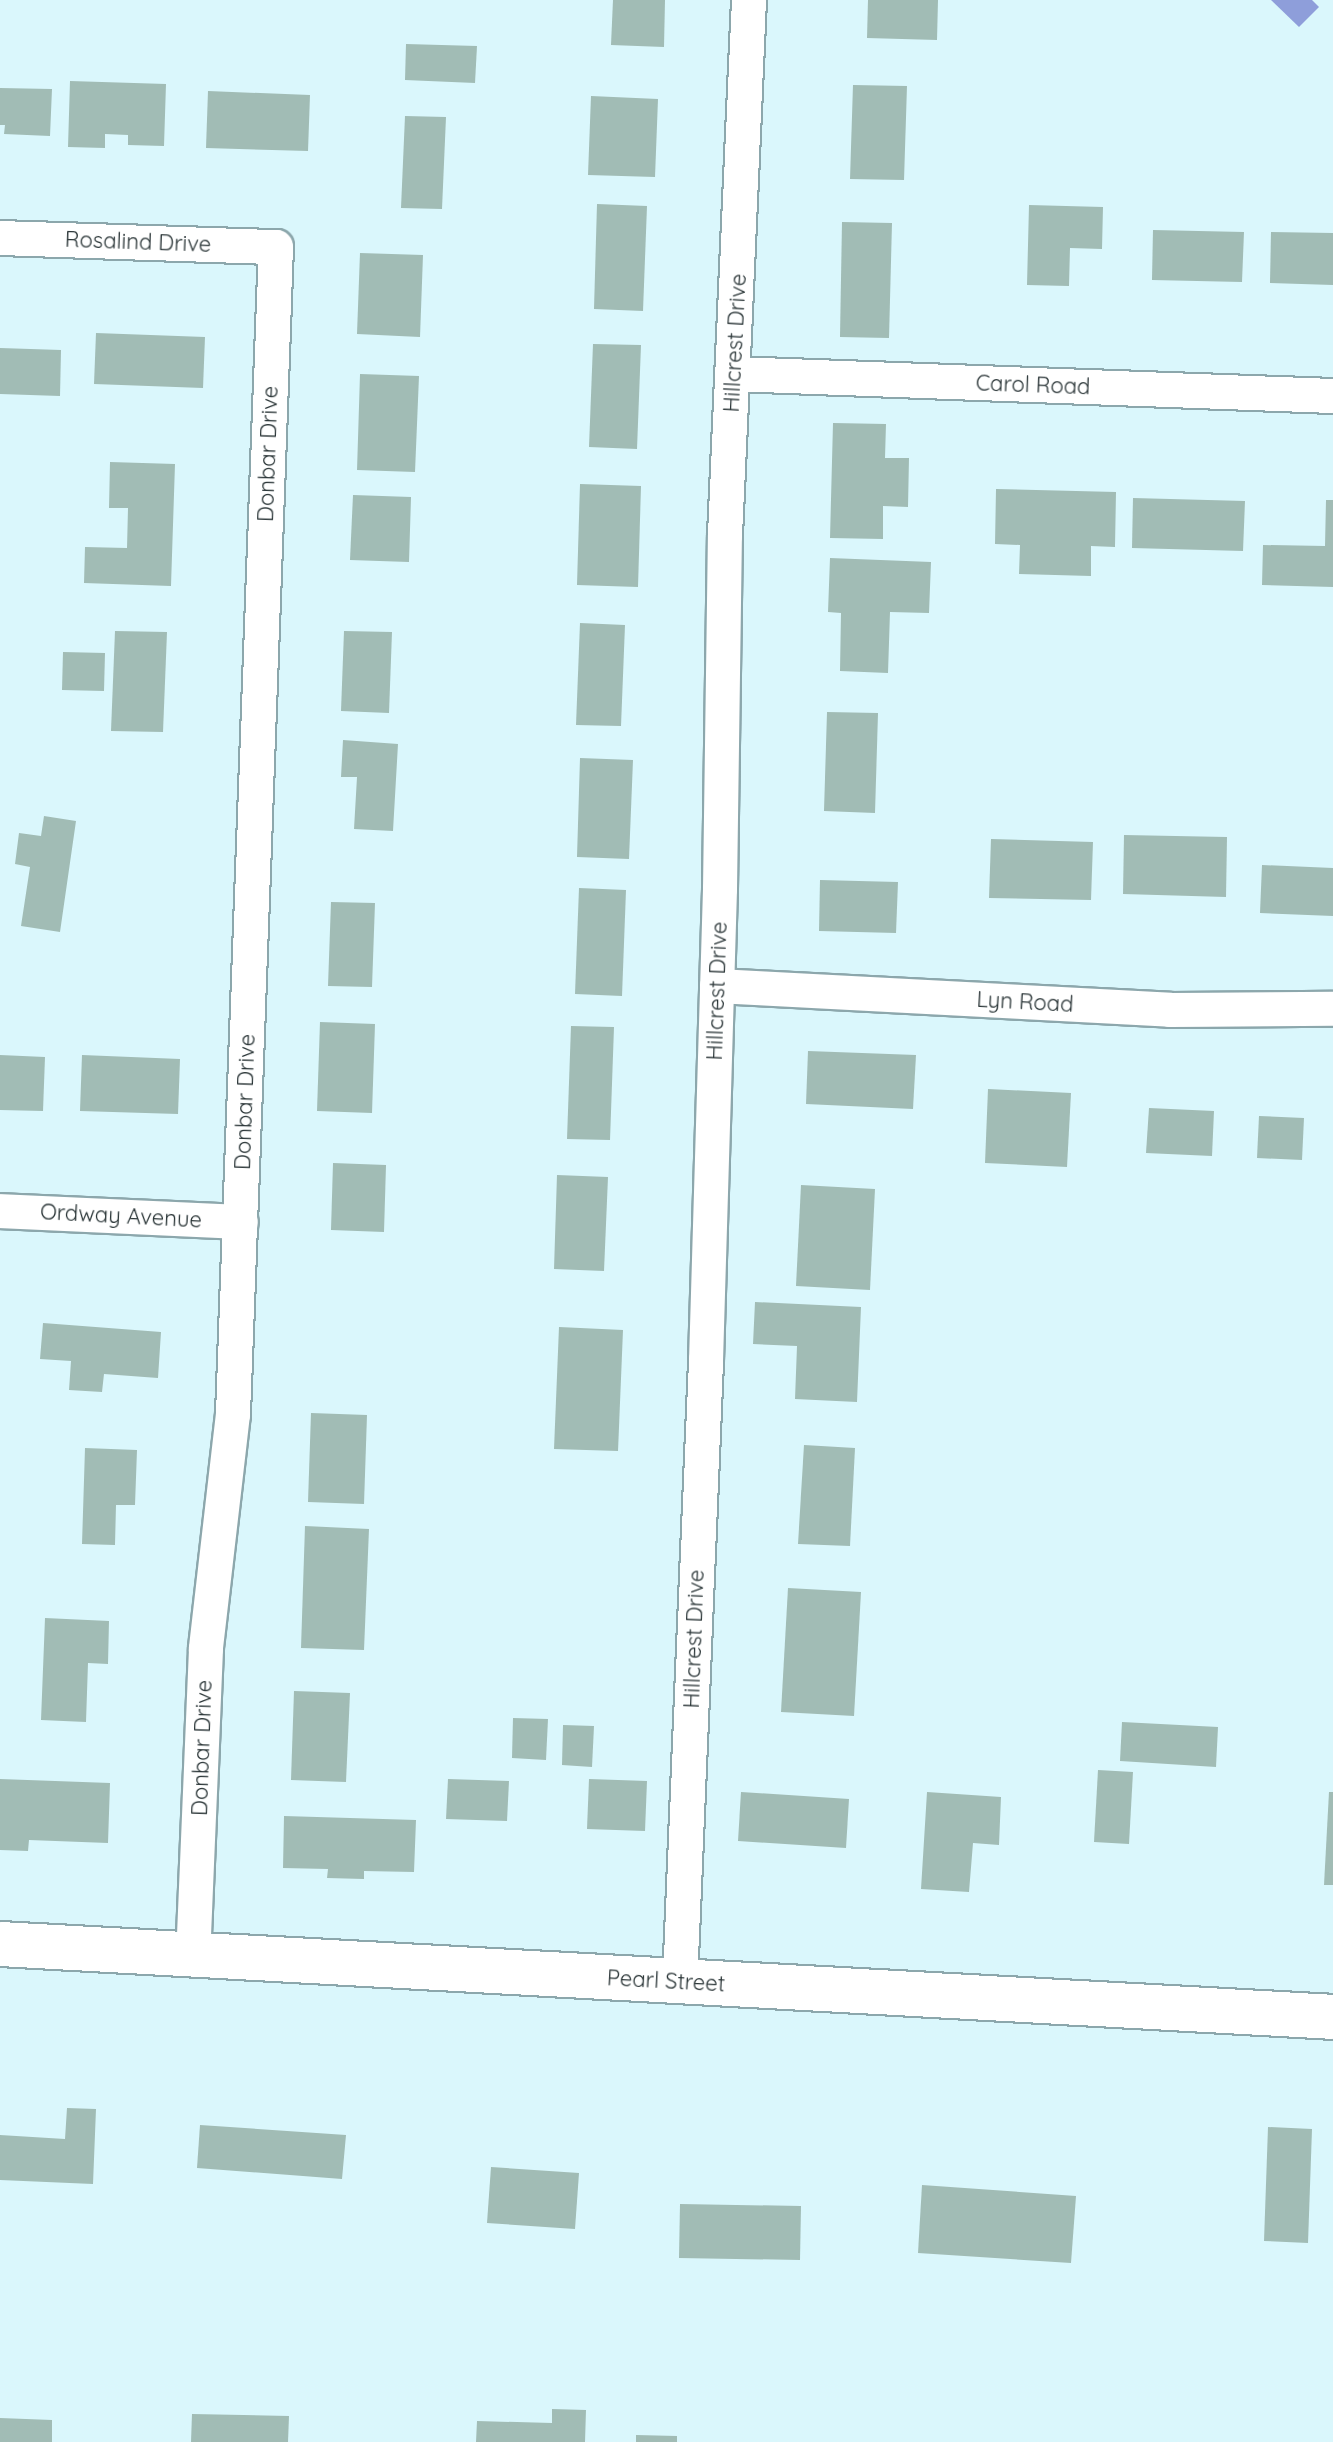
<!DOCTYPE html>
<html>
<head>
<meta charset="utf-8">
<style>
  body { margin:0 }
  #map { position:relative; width:1333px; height:2442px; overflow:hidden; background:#daf7fc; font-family:Quicksand,sans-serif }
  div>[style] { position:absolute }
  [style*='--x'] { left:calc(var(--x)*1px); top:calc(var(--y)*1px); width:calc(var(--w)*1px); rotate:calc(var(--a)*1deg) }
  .water>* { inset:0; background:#8e9eda }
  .building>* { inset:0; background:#a1bcb5 }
  .roads { filter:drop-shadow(2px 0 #8ca7ac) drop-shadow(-2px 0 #8ca7ac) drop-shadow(0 2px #8ca7ac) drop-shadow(0 -2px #8ca7ac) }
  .minor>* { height:34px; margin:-17px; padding:0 17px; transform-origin:17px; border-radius:17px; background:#fff }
  .tertiary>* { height:44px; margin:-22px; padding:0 22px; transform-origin:22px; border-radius:22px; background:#fff }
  span { translate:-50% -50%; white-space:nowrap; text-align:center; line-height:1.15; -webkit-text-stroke:8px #fff; paint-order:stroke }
  .street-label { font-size:22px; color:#2a3537 }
</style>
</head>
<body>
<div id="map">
  <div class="water">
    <i style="clip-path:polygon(1271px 0,1312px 0,1319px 7px,1299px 27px)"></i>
  </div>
  <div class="building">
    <i style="clip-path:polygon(613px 0,665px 0,664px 47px,611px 45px)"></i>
    <i style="clip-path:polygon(868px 0,938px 0,937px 40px,867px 38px)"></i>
    <i style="clip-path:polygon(406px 44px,477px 46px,475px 83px,405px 80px)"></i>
    <i style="clip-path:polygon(70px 81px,166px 84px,164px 146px,128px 145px,128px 135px,105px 134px,105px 148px,68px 147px)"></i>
    <i style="clip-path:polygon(853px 85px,907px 86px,904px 180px,850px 179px)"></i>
    <i style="clip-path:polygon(0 88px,52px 89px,50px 136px,4px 134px,5px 125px,0 125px)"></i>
    <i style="clip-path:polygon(208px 91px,310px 95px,308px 151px,206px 148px)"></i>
    <i style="clip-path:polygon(591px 96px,658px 99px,655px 177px,588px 175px)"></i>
    <i style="clip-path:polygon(405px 116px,446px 117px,442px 209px,401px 208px)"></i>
    <i style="clip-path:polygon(597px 204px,647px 206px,643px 311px,594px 309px)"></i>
    <i style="clip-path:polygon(1029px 205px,1103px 207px,1102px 249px,1070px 248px,1069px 286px,1027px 285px)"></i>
    <i style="clip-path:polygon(842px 222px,892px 223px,889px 338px,840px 337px)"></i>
    <i style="clip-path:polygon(1153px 230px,1244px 232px,1242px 282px,1152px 280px)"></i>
    <i style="clip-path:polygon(1271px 232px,1333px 233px,1333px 285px,1270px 283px)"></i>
    <i style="clip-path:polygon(360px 253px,423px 255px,420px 337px,357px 334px)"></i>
    <i style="clip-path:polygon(96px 333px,205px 337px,203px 388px,94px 384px)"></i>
    <i style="clip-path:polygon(593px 344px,641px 345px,637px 449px,589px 447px)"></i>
    <i style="clip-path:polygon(0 348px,61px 350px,60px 396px,0 394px)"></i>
    <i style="clip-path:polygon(360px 374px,419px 376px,415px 472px,357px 470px)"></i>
    <i style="clip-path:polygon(833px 423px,886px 424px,885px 458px,909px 458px,908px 507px,883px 506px,883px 539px,830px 538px)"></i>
    <i style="clip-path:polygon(110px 462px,175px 464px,171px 586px,84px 583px,85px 547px,127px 548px,128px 508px,109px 508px)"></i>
    <i style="clip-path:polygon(580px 484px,641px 486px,638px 587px,577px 585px)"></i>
    <i style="clip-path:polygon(996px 489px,1116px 492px,1115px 547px,1091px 546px,1091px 576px,1019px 574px,1020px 545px,995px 544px)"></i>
    <i style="clip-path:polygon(353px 495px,411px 497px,409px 562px,350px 560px)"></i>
    <i style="clip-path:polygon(1133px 498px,1245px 501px,1243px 551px,1132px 548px)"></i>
    <i style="clip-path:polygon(1326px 500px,1333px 500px,1333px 587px,1262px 585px,1263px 545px,1325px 546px)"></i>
    <i style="clip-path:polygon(830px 558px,931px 562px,929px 613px,890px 612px,888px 673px,840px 671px,841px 613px,828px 612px)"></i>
    <i style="clip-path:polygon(580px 623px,625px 625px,621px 726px,576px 725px)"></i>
    <i style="clip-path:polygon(115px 631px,167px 632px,163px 732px,111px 731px)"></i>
    <i style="clip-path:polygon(344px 631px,392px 632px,389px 713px,341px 711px)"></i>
    <i style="clip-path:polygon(63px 652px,105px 653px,104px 691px,62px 690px)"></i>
    <i style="clip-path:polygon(827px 712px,878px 713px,875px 813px,824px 811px)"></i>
    <i style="clip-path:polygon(343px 740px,398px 744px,393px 831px,354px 829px,357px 777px,341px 777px)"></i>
    <i style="clip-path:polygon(580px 758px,633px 760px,629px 859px,577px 857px)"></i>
    <i style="clip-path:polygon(44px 816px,76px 821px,60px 932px,21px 926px,30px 867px,15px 864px,19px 833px,41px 836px)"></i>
    <i style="clip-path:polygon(1124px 835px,1227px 837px,1226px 897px,1123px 894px)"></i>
    <i style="clip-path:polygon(991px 839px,1093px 842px,1091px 900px,989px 898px)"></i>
    <i style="clip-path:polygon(1262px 865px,1333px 868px,1333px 916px,1260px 913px)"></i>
    <i style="clip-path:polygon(820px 880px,898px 882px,896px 933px,819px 931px)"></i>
    <i style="clip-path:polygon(579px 888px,626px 890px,622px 996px,575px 994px)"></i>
    <i style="clip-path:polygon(331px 902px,375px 903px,372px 987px,328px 986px)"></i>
    <i style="clip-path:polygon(320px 1022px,375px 1024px,372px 1113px,317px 1111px)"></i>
    <i style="clip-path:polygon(571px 1026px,614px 1027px,610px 1140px,567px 1139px)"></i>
    <i style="clip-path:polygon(808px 1051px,916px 1055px,913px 1109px,806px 1104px)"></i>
    <i style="clip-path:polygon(0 1055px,45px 1057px,43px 1111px,0 1110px)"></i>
    <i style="clip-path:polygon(82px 1055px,180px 1059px,178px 1114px,80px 1111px)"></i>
    <i style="clip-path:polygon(988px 1089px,1071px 1093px,1067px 1167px,985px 1163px)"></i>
    <i style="clip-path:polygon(1149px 1108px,1214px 1111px,1212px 1156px,1146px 1153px)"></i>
    <i style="clip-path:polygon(1259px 1116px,1304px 1118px,1302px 1160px,1257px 1158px)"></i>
    <i style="clip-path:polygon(333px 1163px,386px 1165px,384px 1232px,331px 1230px)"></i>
    <i style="clip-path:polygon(557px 1175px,608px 1177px,604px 1271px,554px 1269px)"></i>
    <i style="clip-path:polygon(801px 1185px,875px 1189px,870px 1290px,796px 1286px)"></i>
    <i style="clip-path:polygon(755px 1302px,861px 1307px,857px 1402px,795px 1399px,797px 1346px,753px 1344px)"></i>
    <i style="clip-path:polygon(43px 1323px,161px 1332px,158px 1378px,104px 1374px,102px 1392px,69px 1390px,71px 1361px,40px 1359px)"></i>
    <i style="clip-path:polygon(559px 1327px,623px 1330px,618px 1451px,554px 1449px)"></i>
    <i style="clip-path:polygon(311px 1413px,367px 1415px,364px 1504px,308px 1502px)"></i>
    <i style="clip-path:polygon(804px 1445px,855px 1448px,850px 1546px,798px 1544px)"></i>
    <i style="clip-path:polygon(85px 1448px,137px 1450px,135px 1505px,116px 1505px,115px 1545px,82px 1544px)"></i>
    <i style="clip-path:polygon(305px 1526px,369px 1529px,364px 1650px,301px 1648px)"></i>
    <i style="clip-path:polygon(788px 1588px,861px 1592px,854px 1716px,781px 1712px)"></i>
    <i style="clip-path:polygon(45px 1618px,109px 1621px,108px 1664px,88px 1663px,86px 1722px,41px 1720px)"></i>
    <i style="clip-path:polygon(294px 1691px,350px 1693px,346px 1782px,291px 1780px)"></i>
    <i style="clip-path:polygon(513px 1718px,548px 1719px,546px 1760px,512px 1758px)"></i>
    <i style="clip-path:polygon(1122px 1722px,1218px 1727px,1216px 1767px,1120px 1761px)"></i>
    <i style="clip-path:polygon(563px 1725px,594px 1726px,592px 1767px,562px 1765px)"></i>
    <i style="clip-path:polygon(1098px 1770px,1133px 1772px,1129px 1844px,1094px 1842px)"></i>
    <i style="clip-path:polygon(0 1779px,110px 1783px,108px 1843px,29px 1840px,28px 1851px,0 1850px)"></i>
    <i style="clip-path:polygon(448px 1779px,509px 1781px,507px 1821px,446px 1819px)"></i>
    <i style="clip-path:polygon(589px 1779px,647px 1781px,645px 1831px,587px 1829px)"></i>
    <i style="clip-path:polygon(741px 1792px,849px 1799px,846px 1848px,738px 1841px)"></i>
    <i style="clip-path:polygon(927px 1792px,1001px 1797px,999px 1845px,973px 1843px,969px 1892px,921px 1889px)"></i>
    <i style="clip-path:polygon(1329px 1792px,1333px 1792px,1333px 1885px,1324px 1885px)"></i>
    <i style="clip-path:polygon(284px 1816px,416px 1820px,414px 1872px,364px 1871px,364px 1879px,327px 1878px,328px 1869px,283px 1868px)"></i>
    <i style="clip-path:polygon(67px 2108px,96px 2109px,93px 2184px,0 2180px,0 2135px,65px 2139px)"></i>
    <i style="clip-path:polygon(200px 2125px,346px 2135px,342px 2179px,197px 2168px)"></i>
    <i style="clip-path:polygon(1268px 2127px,1312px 2129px,1308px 2243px,1264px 2241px)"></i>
    <i style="clip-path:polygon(491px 2167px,579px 2173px,575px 2229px,487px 2223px)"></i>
    <i style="clip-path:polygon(922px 2185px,1076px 2196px,1071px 2263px,918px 2253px)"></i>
    <i style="clip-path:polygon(680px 2204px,801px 2206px,800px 2260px,679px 2258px)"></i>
    <i style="clip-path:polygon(552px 2409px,586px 2410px,585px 2442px,476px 2442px,477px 2421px,552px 2423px)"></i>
    <i style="clip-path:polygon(192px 2414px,289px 2416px,288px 2442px,191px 2442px)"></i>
    <i style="clip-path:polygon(0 2418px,52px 2420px,52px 2442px,0 2442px)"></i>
    <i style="clip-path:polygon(636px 2435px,677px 2436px,677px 2442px,636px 2442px)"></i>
  </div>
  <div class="roads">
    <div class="minor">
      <i style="--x:0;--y:238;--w:276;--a:1.9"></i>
      <i style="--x:276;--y:247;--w:1168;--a:92.11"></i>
      <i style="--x:233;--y:1414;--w:237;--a:96.6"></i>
      <i style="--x:206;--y:1649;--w:306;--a:92.4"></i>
      <i style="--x:733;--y:374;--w:600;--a:2.1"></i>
      <i style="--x:717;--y:986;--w:454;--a:3"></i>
      <i style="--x:1170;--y:1010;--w:163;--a:-0.4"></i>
      <i style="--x:0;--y:1211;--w:241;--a:2.6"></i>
      <i style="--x:680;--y:1982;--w:622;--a:-87.6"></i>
      <i style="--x:706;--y:1361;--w:472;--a:-88.3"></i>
      <i style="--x:720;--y:889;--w:354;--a:-89.2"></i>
      <i style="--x:725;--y:535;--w:536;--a:-87.43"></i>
    </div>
    <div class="tertiary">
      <i style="--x:0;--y:1944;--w:1335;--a:3.13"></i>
    </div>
  </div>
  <div class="street-label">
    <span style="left:138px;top:242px;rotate:2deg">Rosalind Drive</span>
    <span style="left:735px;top:343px;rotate:-87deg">Hillcrest Drive</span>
    <span style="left:1033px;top:385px;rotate:2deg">Carol Road</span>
    <span style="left:268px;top:454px;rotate:-88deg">Donbar Drive</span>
    <span style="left:717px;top:991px;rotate:-88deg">Hillcrest Drive</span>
    <span style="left:1025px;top:1002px;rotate:3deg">Lyn Road</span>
    <span style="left:245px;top:1102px;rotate:-88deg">Donbar Drive</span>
    <span style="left:121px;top:1216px;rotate:3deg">Ordway Avenue</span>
    <span style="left:694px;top:1639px;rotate:-88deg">Hillcrest Drive</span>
    <span style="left:202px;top:1748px;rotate:-88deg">Donbar Drive</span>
    <span style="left:666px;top:1981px;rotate:3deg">Pearl Street</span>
  </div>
</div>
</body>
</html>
